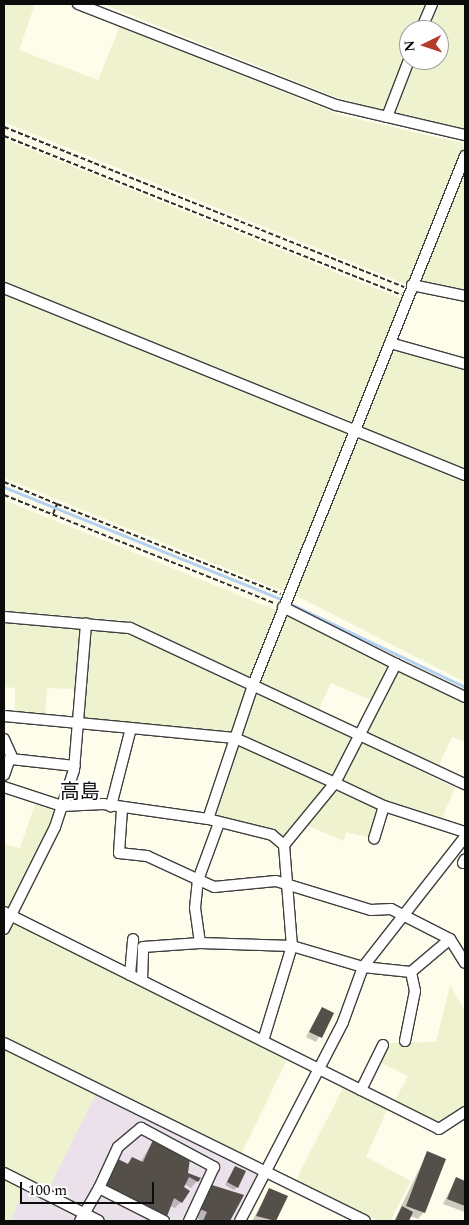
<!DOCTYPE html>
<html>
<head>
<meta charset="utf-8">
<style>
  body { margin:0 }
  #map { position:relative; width:469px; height:1225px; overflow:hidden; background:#fefdec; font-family:Spectral,"Noto Sans JP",serif }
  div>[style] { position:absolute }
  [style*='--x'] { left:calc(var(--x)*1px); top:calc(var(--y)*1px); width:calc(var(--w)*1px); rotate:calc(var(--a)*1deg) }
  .industrial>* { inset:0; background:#ebe1ea }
  .farmland>* { inset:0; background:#eff2ce }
  .shadow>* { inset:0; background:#0003 }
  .stream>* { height:2.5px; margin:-1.25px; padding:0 1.25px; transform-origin:1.25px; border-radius:1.25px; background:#b5d1f2 }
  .building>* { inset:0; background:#544f49 }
  .path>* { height:2px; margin-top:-1px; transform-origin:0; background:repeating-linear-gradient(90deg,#2e2e2e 0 5px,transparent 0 7.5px) }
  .roads { filter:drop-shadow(1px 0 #3f3f3f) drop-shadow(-1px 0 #3f3f3f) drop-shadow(0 1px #3f3f3f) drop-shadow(0 -1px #3f3f3f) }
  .minor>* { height:10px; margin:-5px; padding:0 5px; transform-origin:5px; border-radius:5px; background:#fff }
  span { translate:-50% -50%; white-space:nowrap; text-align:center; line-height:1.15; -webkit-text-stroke:5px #fff; paint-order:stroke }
  .neighbourhood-label { font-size:20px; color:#0c0c0c }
  .frame { position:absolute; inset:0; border:5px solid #0c0c0c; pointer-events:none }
  .north { position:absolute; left:399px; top:20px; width:50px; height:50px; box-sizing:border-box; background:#fff; border:1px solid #9e9e9e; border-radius:50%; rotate:266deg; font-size:14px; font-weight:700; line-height:20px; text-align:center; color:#0c0c0c }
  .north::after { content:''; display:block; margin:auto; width:18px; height:22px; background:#b33c2e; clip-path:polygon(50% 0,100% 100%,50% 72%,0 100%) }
  .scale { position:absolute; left:20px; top:1182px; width:134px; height:22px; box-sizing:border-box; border:2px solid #0c0c0c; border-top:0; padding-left:6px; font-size:15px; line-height:18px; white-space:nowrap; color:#0c0c0c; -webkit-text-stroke:4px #fff; paint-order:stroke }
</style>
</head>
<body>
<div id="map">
  <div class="industrial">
    <i style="clip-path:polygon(96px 1093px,258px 1174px,235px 1221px,11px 1221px,23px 1187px,48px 1189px)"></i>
  </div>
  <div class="farmland">
    <i style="clip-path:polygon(4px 4px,35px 4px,19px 50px,98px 80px,120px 26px,340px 115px,462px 143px,464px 148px,408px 285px,4px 122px)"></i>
    <i style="clip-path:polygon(103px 4px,427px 4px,417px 30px,409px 30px,409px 51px,386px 111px,338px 98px)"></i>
    <i style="clip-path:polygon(438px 4px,465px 4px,465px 129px,394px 112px,415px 60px,439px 60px,439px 30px,427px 30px)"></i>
    <i style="clip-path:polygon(4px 139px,402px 299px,354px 422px,4px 284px)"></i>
    <i style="clip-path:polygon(465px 168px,465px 292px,419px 282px)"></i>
    <i style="clip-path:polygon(4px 294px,347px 432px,285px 592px,4px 478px)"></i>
    <i style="clip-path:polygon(394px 349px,465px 367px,465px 468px,362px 427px)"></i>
    <i style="clip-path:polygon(359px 437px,465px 479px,465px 682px,293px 594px)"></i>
    <i style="clip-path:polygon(4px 500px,278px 611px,250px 679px,131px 621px,4px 611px)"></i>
    <i style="clip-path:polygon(286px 611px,392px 666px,375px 702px,331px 683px,318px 711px,257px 683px)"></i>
    <i style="clip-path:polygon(4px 622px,82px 628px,78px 689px,47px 688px,45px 716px,15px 712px,15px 688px,4px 687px)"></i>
    <i style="clip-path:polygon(89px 629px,128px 633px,247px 689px,232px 734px,82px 720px)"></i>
    <i style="clip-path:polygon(397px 669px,465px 704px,465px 742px,452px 737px,438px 767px,367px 735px)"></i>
    <i style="clip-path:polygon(253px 692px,356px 740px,335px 780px,238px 736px)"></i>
    <i style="clip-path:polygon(236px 741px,329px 786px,284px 840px,211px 818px)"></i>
    <i style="clip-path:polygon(362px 743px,455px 788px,441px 820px,385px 804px,340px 782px)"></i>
    <i style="clip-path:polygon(336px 789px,381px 807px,371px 838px,346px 832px,344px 841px,306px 825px)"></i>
    <i style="clip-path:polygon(35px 804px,56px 812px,53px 825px,10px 909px,4px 907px,4px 844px,20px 848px)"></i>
    <i style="clip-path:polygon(11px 920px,287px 1060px,240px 1156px,4px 1038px,4px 934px)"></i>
    <i style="clip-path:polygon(450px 985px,465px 1011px,465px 1109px,439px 1125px,395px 1100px,408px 1076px,379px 1062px,388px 1043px,436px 1042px)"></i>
    <i style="clip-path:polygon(4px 1046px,96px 1093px,48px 1190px,4px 1168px)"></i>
    <i style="clip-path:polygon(343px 1088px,387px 1110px,366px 1157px,411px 1181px,390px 1221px,379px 1221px,296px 1180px)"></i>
    <i style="clip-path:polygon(4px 1177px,23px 1187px,11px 1221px,4px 1221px)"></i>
  </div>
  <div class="shadow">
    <i style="clip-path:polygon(322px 1008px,332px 1013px,316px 1042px,306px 1037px)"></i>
    <i style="clip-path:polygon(153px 1141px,197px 1181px,191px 1188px,184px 1184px,181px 1202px,175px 1208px,170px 1206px,162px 1221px,152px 1221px,98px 1194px,132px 1159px,140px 1163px)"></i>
    <i style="clip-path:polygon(427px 1153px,424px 1212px,418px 1219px,410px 1216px,407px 1221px,394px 1221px)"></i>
    <i style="clip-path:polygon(235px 1167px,237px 1187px,234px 1190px,225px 1185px)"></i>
    <i style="clip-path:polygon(456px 1178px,465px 1182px,465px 1212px,443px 1204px)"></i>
    <i style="clip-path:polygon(213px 1186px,242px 1195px,229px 1221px,201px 1221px,195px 1216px)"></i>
    <i style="clip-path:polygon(270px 1189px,286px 1197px,274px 1221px,252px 1221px)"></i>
  </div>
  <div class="stream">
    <i style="--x:4;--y:487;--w:302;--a:22"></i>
    <i style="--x:289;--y:603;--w:195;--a:25.5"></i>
  </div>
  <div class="building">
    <i style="clip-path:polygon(322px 1007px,334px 1013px,322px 1038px,309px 1032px)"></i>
    <i style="clip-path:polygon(153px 1140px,190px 1159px,188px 1173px,201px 1178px,198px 1182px,189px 1177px,184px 1187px,190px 1191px,182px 1203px,174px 1198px,166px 1219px,103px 1187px,118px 1159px,128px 1164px,132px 1157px,143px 1162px)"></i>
    <i style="clip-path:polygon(427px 1151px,446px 1159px,425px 1213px,406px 1206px)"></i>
    <i style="clip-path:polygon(235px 1166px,246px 1171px,238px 1188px,227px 1182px)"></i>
    <i style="clip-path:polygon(456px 1177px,465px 1181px,465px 1206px,447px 1199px)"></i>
    <i style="clip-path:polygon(212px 1185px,244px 1195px,230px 1221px,203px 1221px,207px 1212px,200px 1209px)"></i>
    <i style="clip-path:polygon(269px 1188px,288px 1196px,276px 1221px,256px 1216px)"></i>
    <i style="clip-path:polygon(402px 1206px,413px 1212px,409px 1221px,395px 1221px)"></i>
  </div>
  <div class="path">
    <i style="--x:4;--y:127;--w:431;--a:21.8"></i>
    <i style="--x:4;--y:136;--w:428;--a:21.8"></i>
    <i style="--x:4;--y:482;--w:57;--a:22.5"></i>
    <i style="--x:4;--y:495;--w:291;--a:21.8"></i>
    <i style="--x:53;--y:514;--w:11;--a:-68"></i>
    <i style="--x:57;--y:504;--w:241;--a:21.9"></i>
  </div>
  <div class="roads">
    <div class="minor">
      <i style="--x:78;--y:4;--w:277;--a:21.4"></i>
      <i style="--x:336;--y:105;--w:132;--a:13.1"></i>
      <i style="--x:421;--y:30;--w:28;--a:-67"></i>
      <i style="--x:387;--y:117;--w:61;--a:-68.9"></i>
      <i style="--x:412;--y:285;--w:54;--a:11.7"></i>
      <i style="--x:4;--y:288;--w:497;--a:22.1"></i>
      <i style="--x:390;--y:343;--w:78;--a:15.6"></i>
      <i style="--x:283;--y:607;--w:127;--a:26.8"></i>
      <i style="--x:4;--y:617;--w:126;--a:5"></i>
      <i style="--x:130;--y:628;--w:370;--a:25"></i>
      <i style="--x:4;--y:716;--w:128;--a:5.4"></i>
      <i style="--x:131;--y:728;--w:81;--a:104.4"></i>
      <i style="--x:131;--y:728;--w:104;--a:5.5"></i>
      <i style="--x:235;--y:738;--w:110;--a:24.2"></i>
      <i style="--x:335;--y:783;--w:134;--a:-62.9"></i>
      <i style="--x:396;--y:664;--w:76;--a:25.6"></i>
      <i style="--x:4;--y:739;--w:17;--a:66"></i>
      <i style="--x:11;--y:755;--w:21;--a:109"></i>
      <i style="--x:11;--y:759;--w:64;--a:6.2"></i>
      <i style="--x:4;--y:787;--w:61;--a:18.1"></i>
      <i style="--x:62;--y:806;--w:41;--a:-2.8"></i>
      <i style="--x:103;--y:804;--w:106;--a:8.1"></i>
      <i style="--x:208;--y:819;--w:66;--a:14"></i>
      <i style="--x:272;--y:835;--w:16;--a:40"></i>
      <i style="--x:284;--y:845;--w:101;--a:85.5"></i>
      <i style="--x:292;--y:946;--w:99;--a:107"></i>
      <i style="--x:384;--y:806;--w:85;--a:17.8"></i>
      <i style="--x:122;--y:809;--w:44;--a:93.9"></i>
      <i style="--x:119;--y:853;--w:28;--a:6"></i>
      <i style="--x:147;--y:856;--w:74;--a:24.8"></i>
      <i style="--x:214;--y:887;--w:62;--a:-5.5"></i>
      <i style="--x:276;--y:881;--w:99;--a:17"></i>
      <i style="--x:371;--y:910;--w:20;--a:-3"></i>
      <i style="--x:391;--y:909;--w:66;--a:27"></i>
      <i style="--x:450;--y:939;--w:28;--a:58"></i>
      <i style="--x:208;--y:819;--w:141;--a:-71.4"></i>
      <i style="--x:253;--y:685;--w:570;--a:-68.16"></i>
      <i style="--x:284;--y:845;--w:80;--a:-50.6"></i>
      <i style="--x:335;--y:783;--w:54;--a:25.1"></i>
      <i style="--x:384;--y:806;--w:34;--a:107"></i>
      <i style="--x:463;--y:863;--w:4;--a:-63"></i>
      <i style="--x:4;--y:912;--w:486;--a:26.5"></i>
      <i style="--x:439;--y:1129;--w:31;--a:-33"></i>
      <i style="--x:4;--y:929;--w:114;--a:-63.4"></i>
      <i style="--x:55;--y:827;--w:60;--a:-71.6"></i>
      <i style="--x:74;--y:770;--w:147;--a:-85.3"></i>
      <i style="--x:200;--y:943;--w:35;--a:-98"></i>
      <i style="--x:195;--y:908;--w:28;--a:-84"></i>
      <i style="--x:198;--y:880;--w:61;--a:-69.8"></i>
      <i style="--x:130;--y:975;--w:36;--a:-85"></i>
      <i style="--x:142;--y:980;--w:33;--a:-88"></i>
      <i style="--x:143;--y:947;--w:57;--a:-4"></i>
      <i style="--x:200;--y:943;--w:92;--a:1.9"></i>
      <i style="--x:292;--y:946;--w:74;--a:16.5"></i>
      <i style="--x:363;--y:967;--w:48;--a:5.9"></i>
      <i style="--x:405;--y:1041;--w:51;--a:-78.7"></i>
      <i style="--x:415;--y:991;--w:19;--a:-102"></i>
      <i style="--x:411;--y:972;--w:51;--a:-40.2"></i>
      <i style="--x:4;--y:1043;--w:402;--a:26.2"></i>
      <i style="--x:361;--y:1090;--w:50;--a:-63.9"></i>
      <i style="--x:4;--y:1173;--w:106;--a:26.8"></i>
      <i style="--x:99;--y:1188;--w:45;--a:-65.1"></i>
      <i style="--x:118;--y:1147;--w:30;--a:-40"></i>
      <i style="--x:141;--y:1128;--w:83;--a:28.1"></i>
      <i style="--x:214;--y:1167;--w:60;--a:114.8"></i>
      <i style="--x:80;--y:1221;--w:38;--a:-60"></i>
      <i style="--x:99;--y:1188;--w:73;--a:26.9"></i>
      <i style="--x:240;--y:1221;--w:224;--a:-62.6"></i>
      <i style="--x:343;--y:1022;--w:59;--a:-70"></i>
      <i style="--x:363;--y:967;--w:165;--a:-51.9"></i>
    </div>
  </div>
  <div class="neighbourhood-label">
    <span style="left:80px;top:792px">高島</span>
  </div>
  <div class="frame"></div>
  <div class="north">N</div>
  <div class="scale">100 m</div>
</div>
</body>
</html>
